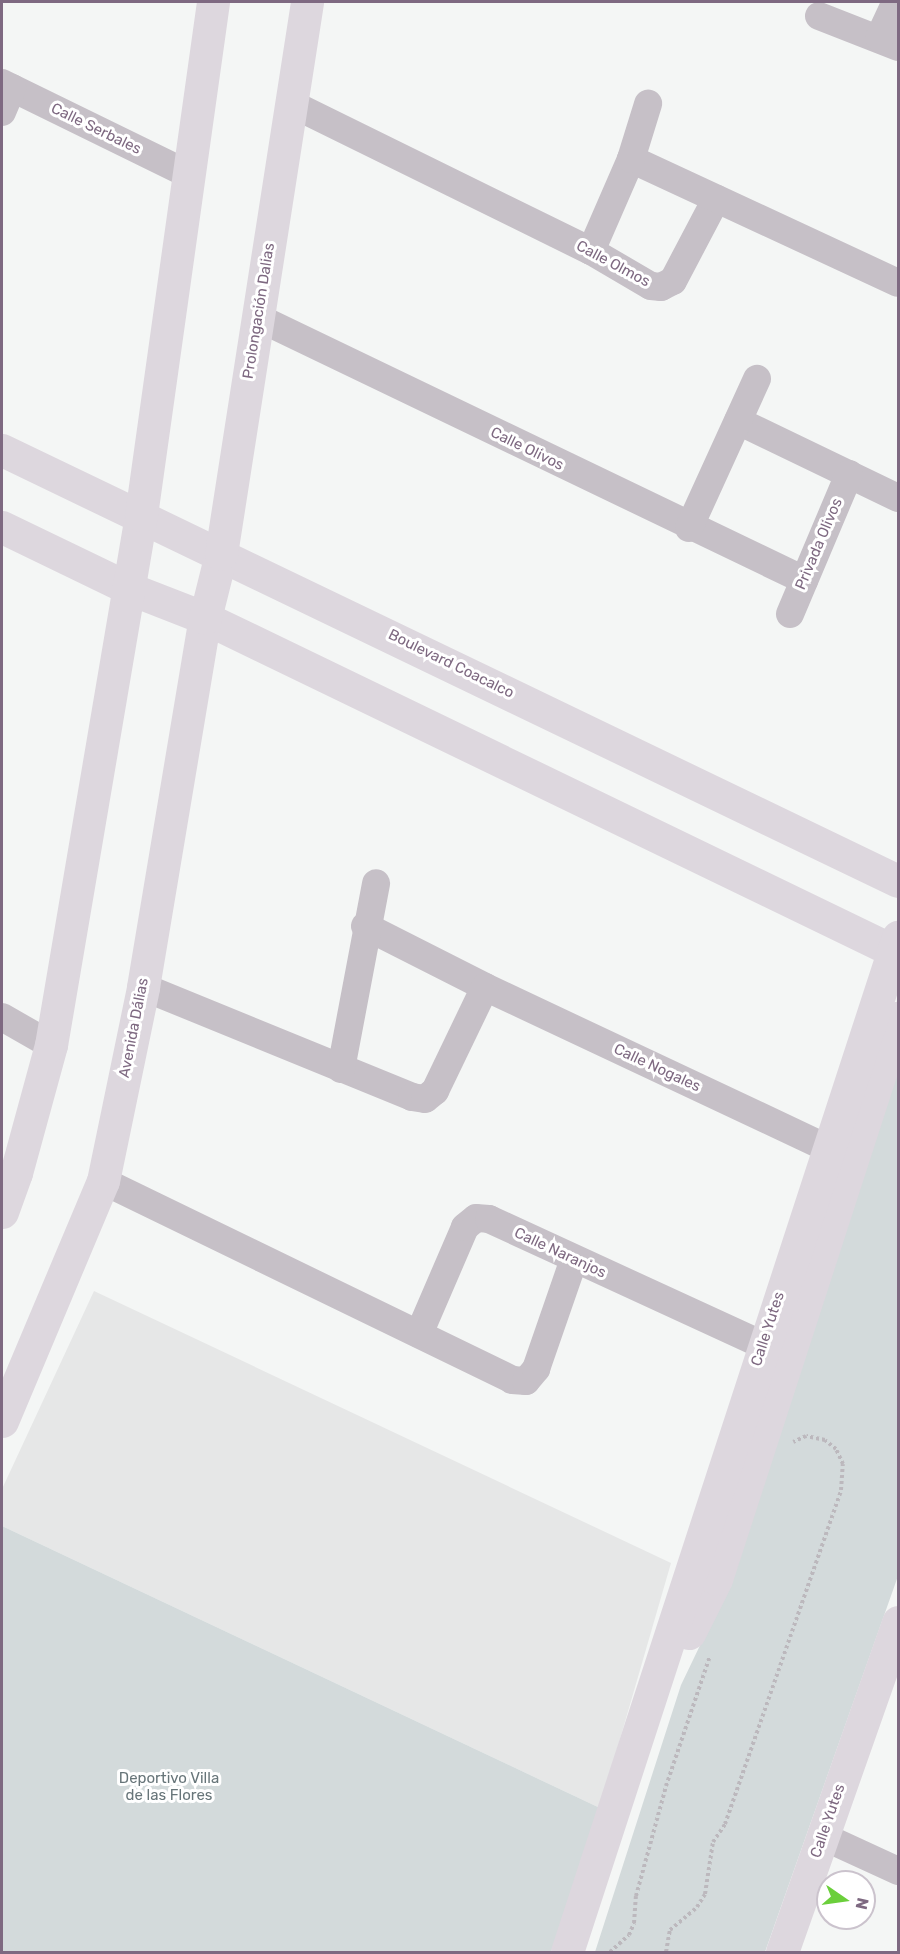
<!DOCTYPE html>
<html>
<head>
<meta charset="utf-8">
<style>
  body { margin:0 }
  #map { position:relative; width:900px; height:1954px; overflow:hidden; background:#f4f6f5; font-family:Rubik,sans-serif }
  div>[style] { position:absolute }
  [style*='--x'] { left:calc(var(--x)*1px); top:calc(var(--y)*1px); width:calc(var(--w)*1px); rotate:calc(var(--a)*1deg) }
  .built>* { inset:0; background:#e6e7e7 }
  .green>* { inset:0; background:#d3dadb }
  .path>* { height:4px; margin-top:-2px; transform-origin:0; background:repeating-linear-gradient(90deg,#bcb8bd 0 3px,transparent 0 6px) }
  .street>* { height:28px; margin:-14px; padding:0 14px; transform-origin:14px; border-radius:14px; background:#c6c0c7 }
  .secondary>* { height:33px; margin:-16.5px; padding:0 16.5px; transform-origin:16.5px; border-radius:16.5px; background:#ddd7de }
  span { translate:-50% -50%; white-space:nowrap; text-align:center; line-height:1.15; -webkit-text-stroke:6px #fff; paint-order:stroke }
  .street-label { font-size:15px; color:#7e6981 }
  .park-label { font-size:15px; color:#677579 }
  .frame { position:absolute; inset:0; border:3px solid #7e6981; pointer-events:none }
  .north { position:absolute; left:816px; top:1870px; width:60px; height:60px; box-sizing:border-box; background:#fff; border:2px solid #cbc3cd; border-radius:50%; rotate:103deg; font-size:16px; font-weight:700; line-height:24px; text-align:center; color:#7e6981 }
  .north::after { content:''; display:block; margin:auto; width:21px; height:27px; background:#6bcf3b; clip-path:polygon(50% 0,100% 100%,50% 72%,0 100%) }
</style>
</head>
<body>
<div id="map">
  <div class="built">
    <i style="clip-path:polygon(94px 1291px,671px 1563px,600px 1808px,2px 1526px,2px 1489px)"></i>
  </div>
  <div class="green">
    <i style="clip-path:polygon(898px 1052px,898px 1576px,765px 1952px,595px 1952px,681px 1685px,717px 1610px)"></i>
    <i style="clip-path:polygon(2px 1526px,600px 1808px,551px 1952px,2px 1952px)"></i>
  </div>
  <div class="path">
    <i style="--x:610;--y:1952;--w:25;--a:-42"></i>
    <i style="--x:629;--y:1935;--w:13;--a:-67"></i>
    <i style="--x:634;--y:1923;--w:27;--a:-86"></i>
    <i style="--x:636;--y:1896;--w:114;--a:-74.7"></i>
    <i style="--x:666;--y:1786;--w:137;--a:-71.3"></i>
    <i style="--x:666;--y:1952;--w:22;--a:-80"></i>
    <i style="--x:670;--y:1930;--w:35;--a:-40"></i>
    <i style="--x:697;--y:1907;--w:15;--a:-58"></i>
    <i style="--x:705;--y:1894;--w:53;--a:-81.3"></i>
    <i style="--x:713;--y:1842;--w:22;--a:-56"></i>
    <i style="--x:725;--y:1824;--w:354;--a:-70.8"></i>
    <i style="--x:841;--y:1490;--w:26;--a:-86"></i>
    <i style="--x:843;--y:1464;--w:17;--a:-115"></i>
    <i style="--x:836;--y:1449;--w:14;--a:-141"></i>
    <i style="--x:825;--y:1440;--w:19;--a:-168"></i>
    <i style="--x:806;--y:1436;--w:14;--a:155"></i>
  </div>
  <div class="street">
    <i style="--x:819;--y:16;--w:85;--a:21.4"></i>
    <i style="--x:879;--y:38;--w:40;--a:-65"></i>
    <i style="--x:2;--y:83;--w:209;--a:26.1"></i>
    <i style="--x:290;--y:103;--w:335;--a:26.2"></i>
    <i style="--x:591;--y:251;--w:69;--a:30.3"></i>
    <i style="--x:651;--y:286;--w:10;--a:6"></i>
    <i style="--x:661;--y:287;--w:13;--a:-27"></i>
    <i style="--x:673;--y:281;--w:93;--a:-62.3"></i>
    <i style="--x:2;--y:112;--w:26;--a:-67"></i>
    <i style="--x:631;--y:159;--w:294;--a:24.9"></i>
    <i style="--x:591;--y:251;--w:100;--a:-66.5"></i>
    <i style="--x:631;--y:159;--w:58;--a:-72.8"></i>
    <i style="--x:259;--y:318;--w:605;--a:25.68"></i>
    <i style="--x:738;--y:421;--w:178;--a:25.7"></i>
    <i style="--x:689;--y:528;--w:164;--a:-65.5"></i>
    <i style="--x:790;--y:614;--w:152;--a:-67.1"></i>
    <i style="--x:365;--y:926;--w:135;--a:26.9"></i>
    <i style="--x:485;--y:987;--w:380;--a:25.2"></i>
    <i style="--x:143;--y:987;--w:291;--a:22.2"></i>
    <i style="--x:412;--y:1097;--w:13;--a:9"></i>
    <i style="--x:425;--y:1099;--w:13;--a:-39"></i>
    <i style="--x:435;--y:1091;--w:115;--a:-64.3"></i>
    <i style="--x:2;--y:1017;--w:56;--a:29.7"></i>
    <i style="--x:341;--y:1069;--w:189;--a:-79.3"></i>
    <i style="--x:103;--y:1181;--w:455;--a:25.9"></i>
    <i style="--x:512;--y:1380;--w:14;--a:4"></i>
    <i style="--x:526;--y:1381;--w:16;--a:-50"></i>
    <i style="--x:536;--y:1369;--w:116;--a:-70.9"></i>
    <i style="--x:419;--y:1334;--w:116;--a:-66.7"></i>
    <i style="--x:465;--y:1227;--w:14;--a:-39"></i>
    <i style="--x:476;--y:1218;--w:13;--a:4"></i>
    <i style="--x:489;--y:1219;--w:302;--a:24.7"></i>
    <i style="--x:822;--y:1836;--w:84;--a:24.7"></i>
  </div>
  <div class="secondary">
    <i style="--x:2;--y:450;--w:994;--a:25.69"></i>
    <i style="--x:2;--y:527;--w:140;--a:25.8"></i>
    <i style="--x:128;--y:588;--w:83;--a:21.3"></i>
    <i style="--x:205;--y:618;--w:770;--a:25.8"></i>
    <i style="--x:2;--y:1212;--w:41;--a:-70.3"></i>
    <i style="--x:16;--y:1173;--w:133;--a:-74.7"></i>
    <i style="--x:51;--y:1045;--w:538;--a:-80.36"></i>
    <i style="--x:141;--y:515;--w:518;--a:-82.01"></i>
    <i style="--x:2;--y:1421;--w:260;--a:-67.2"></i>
    <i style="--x:103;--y:1181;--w:198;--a:-78.3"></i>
    <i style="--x:143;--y:987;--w:374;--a:-80.5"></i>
    <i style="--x:205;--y:618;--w:66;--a:-76"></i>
    <i style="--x:221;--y:554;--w:559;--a:-81.14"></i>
    <i style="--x:689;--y:1633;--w:60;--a:-63.4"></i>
    <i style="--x:716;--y:1579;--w:590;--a:-72.03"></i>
    <i style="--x:567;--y:1952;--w:1068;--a:-71.94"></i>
    <i style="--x:782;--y:1952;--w:350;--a:-70.6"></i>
  </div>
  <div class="street-label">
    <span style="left:96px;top:129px;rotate:26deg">Calle Serbales</span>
    <span style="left:613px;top:264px;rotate:28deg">Calle Olmos</span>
    <span style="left:259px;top:311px;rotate:-81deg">Prolongación Dalias</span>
    <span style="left:527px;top:449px;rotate:26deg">Calle Olivos</span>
    <span style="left:819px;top:544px;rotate:-67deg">Privada Olivos</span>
    <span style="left:451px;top:664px;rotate:26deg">Boulevard Coacalco</span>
    <span style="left:134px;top:1028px;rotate:-79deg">Avenida Dálias</span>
    <span style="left:657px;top:1068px;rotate:25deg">Calle Nogales</span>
    <span style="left:560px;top:1253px;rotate:25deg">Calle Naranjos</span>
    <span style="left:768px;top:1329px;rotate:-72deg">Calle Yutes</span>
    <span style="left:828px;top:1821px;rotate:-71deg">Calle Yutes</span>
  </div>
  <div class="park-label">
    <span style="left:169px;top:1787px">Deportivo Villa<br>de las Flores</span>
  </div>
  <div class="frame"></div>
  <div class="north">N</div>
</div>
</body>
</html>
